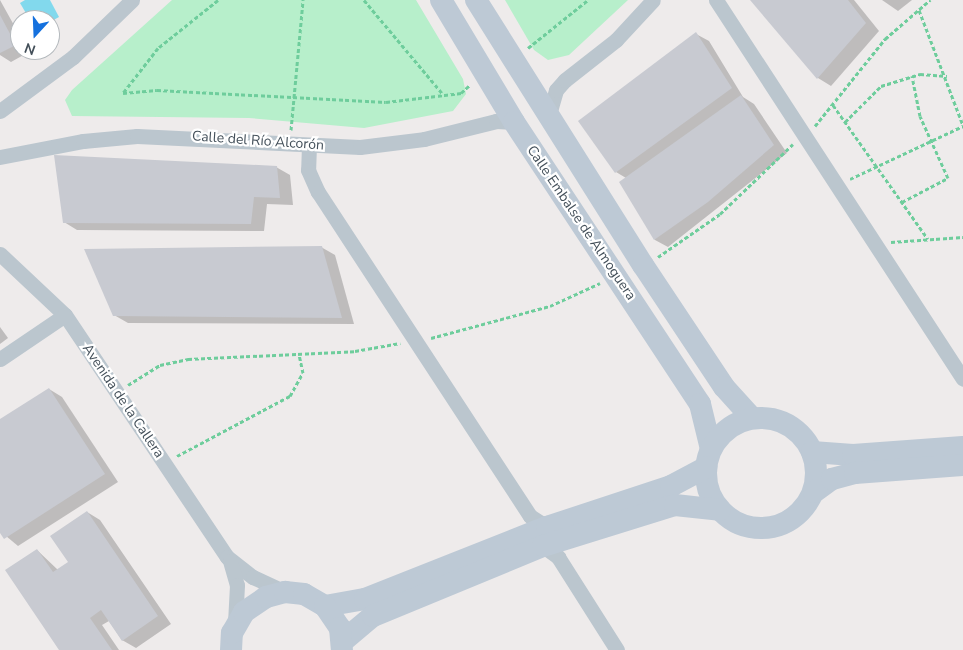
<!DOCTYPE html>
<html>
<head>
<meta charset="utf-8">
<style>
  body { margin:0 }
  #map { position:relative; width:963px; height:650px; overflow:hidden; background:#eeebeb; font-family:"Nunito Sans",sans-serif }
  div>[style] { position:absolute }
  [style*='--x'] { left:calc(var(--x)*1px); top:calc(var(--y)*1px); width:calc(var(--w)*1px); rotate:calc(var(--a)*1deg) }
  .green>* { inset:0; background:#b7efcb }
  .water>* { inset:0; background:#82d9ed }
  .shadow>* { inset:0; background:#0003 }
  .building>* { inset:0; background:#c8cad1 }
  .path>* { height:3px; margin-top:-1.5px; transform-origin:0; background:repeating-linear-gradient(90deg,#6ecd9c 0 4px,transparent 0 6.5px) }
  .minor>* { height:15px; margin:-7.5px; padding:0 7.5px; transform-origin:7.5px; border-radius:7.5px; background:#bbc6ce }
  .secondary>* { height:22px; margin:-11px; padding:0 11px; transform-origin:11px; border-radius:11px; background:#bdc9d5 }
  .secondary>.ring { margin:-11px; padding:0; box-sizing:content-box; background:none; border:22px solid #bdc9d5; border-radius:50% }
  span { translate:-50% -50%; white-space:nowrap; text-align:center; line-height:1.15; -webkit-text-stroke:4.5px #fff; paint-order:stroke }
  .street-label { font-size:14px; color:#434f59 }
  .north { position:absolute; left:10px; top:10px; width:50px; height:50px; box-sizing:border-box; background:#fff; border:1px solid #b4b9bd; border-radius:50%; rotate:200deg; font-size:14px; font-weight:700; line-height:20px; text-align:center; color:#434f59 }
  .north::after { content:''; display:block; margin:auto; width:18px; height:22px; background:#1571de; clip-path:polygon(50% 0,100% 100%,50% 72%,0 100%) }
</style>
</head>
<body>
<div id="map">
  <div class="green">
    <i style="clip-path:polygon(172px 0,416px 0,463px 79px,466px 94px,453px 111px,364px 128px,249px 118px,72px 116px,65px 100px,72px 90px)"></i>
    <i style="clip-path:polygon(505px 0,628px 0,569px 55px,548px 60px,534px 50px)"></i>
  </div>
  <div class="water">
    <i style="clip-path:polygon(25px 0,50px 0,59px 17px,50px 22px,30px 20px,20px 3px)"></i>
  </div>
  <div class="shadow">
    <i style="clip-path:polygon(0 0,20px 36px,20px 50px,29px 52px,11px 62px,0 55px)"></i>
    <i style="clip-path:polygon(752px 0,854px 0,879px 31px,831px 86px,818px 78px)"></i>
    <i style="clip-path:polygon(882px 0,912px 0,898px 11px)"></i>
    <i style="clip-path:polygon(696px 34px,709px 41px,743px 97px,754px 104px,787px 153px,668px 247px,655px 240px,621px 182px,626px 178px,616px 172px)"></i>
    <i style="clip-path:polygon(276px 167px,290px 175px,293px 205px,267px 204px,264px 231px,77px 230px,64px 222px)"></i>
    <i style="clip-path:polygon(321px 247px,335px 255px,354px 324px,128px 323px,114px 315px)"></i>
    <i style="clip-path:polygon(0 327px,8px 338px,0 344px)"></i>
    <i style="clip-path:polygon(49px 389px,62px 397px,118px 482px,18px 546px,0 531px,0 421px)"></i>
    <i style="clip-path:polygon(87px 512px,100px 520px,171px 624px,136px 648px,122px 640px,109px 621px,102px 625px,119px 650px,61px 650px,37px 550px,58px 570px,70px 562px)"></i>
  </div>
  <div class="building">
    <i style="clip-path:polygon(750px 0,848px 0,866px 23px,817px 79px)"></i>
    <i style="clip-path:polygon(0 15px,16px 45px,0 53px)"></i>
    <i style="clip-path:polygon(696px 32px,732px 88px,615px 173px,578px 121px)"></i>
    <i style="clip-path:polygon(741px 95px,774px 145px,708px 202px,654px 240px,619px 182px)"></i>
    <i style="clip-path:polygon(54px 155px,277px 166px,280px 198px,254px 197px,251px 224px,63px 223px)"></i>
    <i style="clip-path:polygon(322px 246px,342px 318px,113px 316px,84px 249px)"></i>
    <i style="clip-path:polygon(49px 388px,105px 474px,4px 539px,0 533px,0 419px)"></i>
    <i style="clip-path:polygon(87px 511px,158px 616px,122px 641px,101px 610px,90px 618px,112px 650px,59px 650px,5px 570px,37px 549px,53px 572px,68px 562px,50px 536px)"></i>
  </div>
  <div class="path">
    <i style="--x:218;--y:0;--w:77;--a:141.3"></i>
    <i style="--x:158;--y:48;--w:57;--a:127.9"></i>
    <i style="--x:123;--y:93;--w:34;--a:-5"></i>
    <i style="--x:157;--y:90;--w:229;--a:3"></i>
    <i style="--x:386;--y:102;--w:76;--a:-6.8"></i>
    <i style="--x:461;--y:93;--w:12;--a:-42"></i>
    <i style="--x:364;--y:0;--w:121;--a:50"></i>
    <i style="--x:919;--y:10;--w:123;--a:69.1"></i>
    <i style="--x:528;--y:48;--w:77;--a:-38.7"></i>
    <i style="--x:833;--y:105;--w:164;--a:54.7"></i>
    <i style="--x:845;--y:122;--w:51;--a:-45"></i>
    <i style="--x:881;--y:86;--w:41;--a:-17.1"></i>
    <i style="--x:920;--y:74;--w:27;--a:4"></i>
    <i style="--x:815;--y:126;--w:112;--a:-51.2"></i>
    <i style="--x:885;--y:39;--w:60;--a:-40.9"></i>
    <i style="--x:291;--y:130;--w:131;--a:-84.7"></i>
    <i style="--x:850;--y:179;--w:125;--a:-25.1"></i>
    <i style="--x:902;--y:202;--w:52;--a:-27.6"></i>
    <i style="--x:948;--y:178;--w:68;--a:-114.3"></i>
    <i style="--x:920;--y:116;--w:41;--a:-101.3"></i>
    <i style="--x:891;--y:242;--w:72;--a:-4"></i>
    <i style="--x:658;--y:257;--w:75;--a:-34.7"></i>
    <i style="--x:720;--y:214;--w:101;--a:-43.8"></i>
    <i style="--x:431;--y:338;--w:123;--a:-15.1"></i>
    <i style="--x:550;--y:306;--w:55;--a:-24.7"></i>
    <i style="--x:128;--y:385;--w:38;--a:-32"></i>
    <i style="--x:160;--y:365;--w:29;--a:-12"></i>
    <i style="--x:188;--y:359;--w:167;--a:-2.7"></i>
    <i style="--x:355;--y:351;--w:46;--a:-10.1"></i>
    <i style="--x:177;--y:456;--w:128;--a:-28"></i>
    <i style="--x:290;--y:396;--w:26;--a:-61"></i>
    <i style="--x:303;--y:373;--w:19;--a:-102"></i>
  </div>
  <div class="minor">
    <i style="--x:716;--y:0;--w:452;--a:56.9"></i>
    <i style="--x:0;--y:111;--w:91;--a:-36.5"></i>
    <i style="--x:73;--y:57;--w:82;--a:-44"></i>
    <i style="--x:548;--y:118;--w:29;--a:-74"></i>
    <i style="--x:556;--y:90;--w:13;--a:-48"></i>
    <i style="--x:565;--y:80;--w:65;--a:-38.1"></i>
    <i style="--x:616;--y:40;--w:54;--a:-47.2"></i>
    <i style="--x:309;--y:145;--w:25;--a:92"></i>
    <i style="--x:308;--y:170;--w:24;--a:66"></i>
    <i style="--x:318;--y:192;--w:387;--a:56.8"></i>
    <i style="--x:530;--y:516;--w:20;--a:33"></i>
    <i style="--x:0;--y:157;--w:85;--a:-10.9"></i>
    <i style="--x:83;--y:141;--w:54;--a:-5.3"></i>
    <i style="--x:137;--y:136;--w:223;--a:2.8"></i>
    <i style="--x:360;--y:147;--w:64;--a:-7.1"></i>
    <i style="--x:424;--y:139;--w:74;--a:-14"></i>
    <i style="--x:496;--y:121;--w:18;--a:3"></i>
    <i style="--x:0;--y:254;--w:89;--a:43.2"></i>
    <i style="--x:65;--y:315;--w:291;--a:56.2"></i>
    <i style="--x:227;--y:557;--w:33;--a:38"></i>
    <i style="--x:253;--y:577;--w:35;--a:25"></i>
    <i style="--x:0;--y:359;--w:78;--a:-34.1"></i>
    <i style="--x:543;--y:546;--w:19;--a:36"></i>
    <i style="--x:558;--y:557;--w:110;--a:57.6"></i>
    <i style="--x:230;--y:561;--w:25;--a:74"></i>
    <i style="--x:237;--y:585;--w:38;--a:93"></i>
  </div>
  <div class="secondary">
    <i style="--x:441;--y:0;--w:142;--a:59.1"></i>
    <i style="--x:514;--y:122;--w:338;--a:56.6"></i>
    <i style="--x:700;--y:404;--w:46;--a:76.3"></i>
    <i style="--x:476;--y:0;--w:313;--a:57.8"></i>
    <i style="--x:643;--y:265;--w:146;--a:56.4"></i>
    <i style="--x:724;--y:387;--w:42;--a:47.9"></i>
    <i class="ring" style="left:706px;top:418px;width:88px;height:88px"></i>
    <i style="--x:812;--y:452;--w:41;--a:4.2"></i>
    <i style="--x:853;--y:455;--w:110;--a:-4.2"></i>
    <i style="--x:814;--y:492;--w:22;--a:-36"></i>
    <i style="--x:832;--y:479;--w:24;--a:-15"></i>
    <i style="--x:855;--y:473;--w:108;--a:-4.2"></i>
    <i style="--x:325;--y:606;--w:41;--a:-9.9"></i>
    <i style="--x:365;--y:599;--w:196;--a:-21.6"></i>
    <i style="--x:547;--y:527;--w:131;--a:-18.3"></i>
    <i style="--x:671;--y:486;--w:40;--a:-28"></i>
    <i style="--x:343;--y:641;--w:39;--a:-40"></i>
    <i style="--x:373;--y:616;--w:184;--a:-22.4"></i>
    <i style="--x:543;--y:546;--w:138;--a:-17.3"></i>
    <i style="--x:675;--y:505;--w:45;--a:6.3"></i>
    <i style="--x:231;--y:650;--w:17;--a:-87"></i>
    <i style="--x:232;--y:633;--w:24;--a:-60"></i>
    <i style="--x:244;--y:612;--w:27;--a:-34"></i>
    <i style="--x:266;--y:597;--w:20;--a:-15"></i>
    <i style="--x:285;--y:592;--w:19;--a:6"></i>
    <i style="--x:304;--y:594;--w:24;--a:30"></i>
    <i style="--x:325;--y:606;--w:27;--a:56"></i>
    <i style="--x:340;--y:628;--w:22;--a:85"></i>
  </div>
  <div class="street-label">
    <span style="left:258px;top:141px;rotate:4deg">Calle del Río Alcorón</span>
    <span style="left:581px;top:223px;rotate:56deg">Calle Embalse de Almoguera</span>
    <span style="left:123px;top:401px;rotate:56deg">Avenida de la Callera</span>
  </div>
  <div class="north">N</div>
</div>
</body>
</html>
